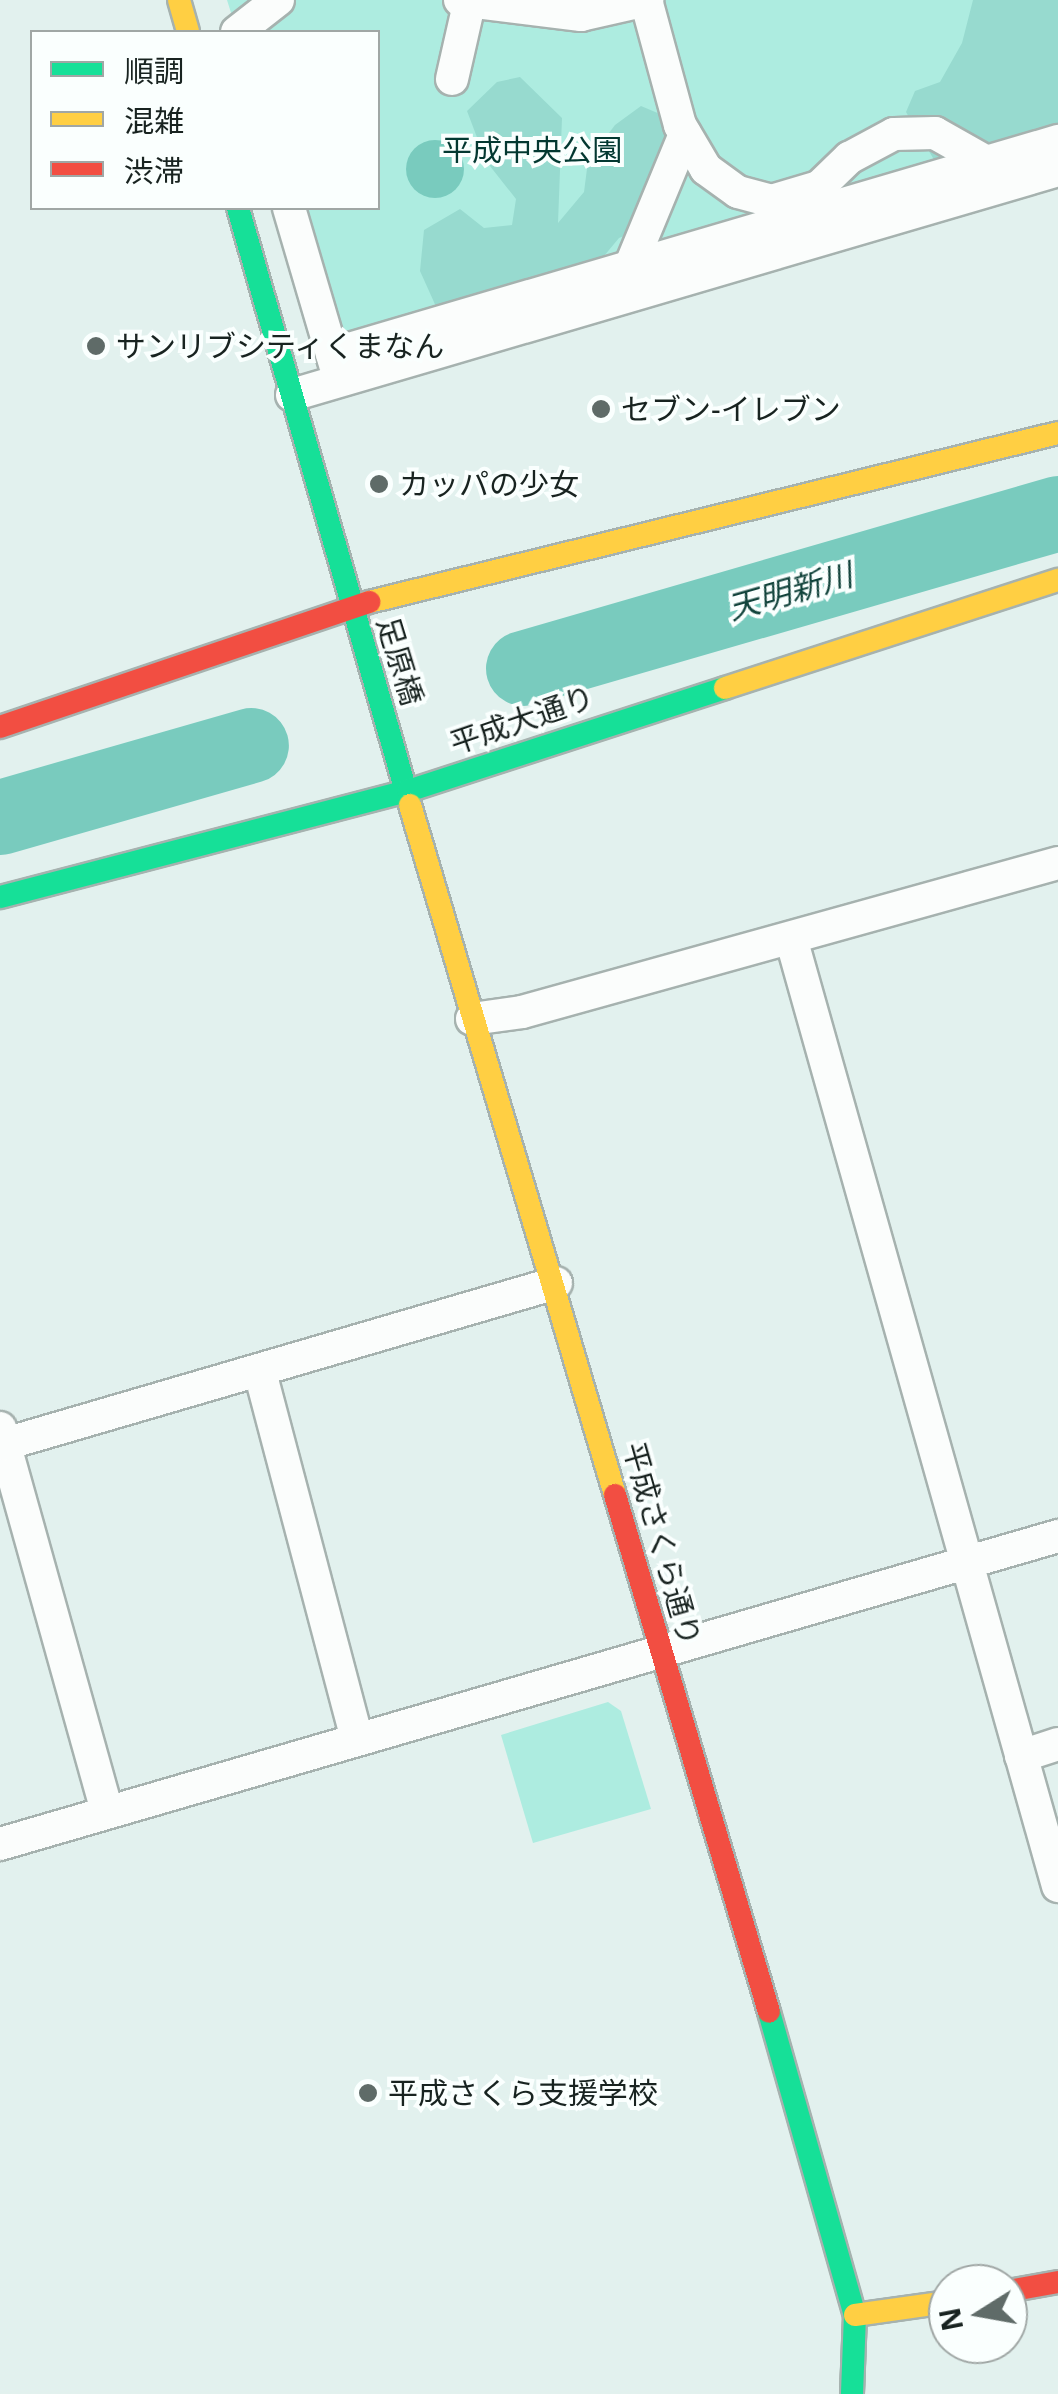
<!DOCTYPE html>
<html>
<head>
<meta charset="utf-8">
<style>
  body { margin:0 }
  #map { position:relative; width:1058px; height:2394px; overflow:hidden; background:#e2f1ee; font-family:"Noto Sans","Noto Sans JP",sans-serif }
  div>[style] { position:absolute }
  [style*='--x'] { left:calc(var(--x)*1px); top:calc(var(--y)*1px); width:calc(var(--w)*1px); rotate:calc(var(--a)*1deg) }
  .green>* { inset:0; background:#adece0 }
  .forest>* { inset:0; background:#97dacf }
  .water>* { inset:0; background:#79cbbe }
  .round { border-radius:50% }
  .river>* { height:75px; margin:-37.5px; padding:0 37.5px; transform-origin:37.5px; border-radius:37.5px; background:#79cbbe }
  .roads { filter:drop-shadow(2px 0 #a6b2af) drop-shadow(-2px 0 #a6b2af) drop-shadow(0 2px #a6b2af) drop-shadow(0 -2px #a6b2af) }
  .street>* { height:32px; margin:-16px; padding:0 16px; transform-origin:16px; border-radius:16px; background:#fbfdfc }
  .fast>* { height:22px; margin:-11px; padding:0 11px; transform-origin:11px; border-radius:11px; background:#16e098 }
  .slow>* { height:22px; margin:-11px; padding:0 11px; transform-origin:11px; border-radius:11px; background:#ffcf43 }
  .jam>* { height:22px; margin:-11px; padding:0 11px; transform-origin:11px; border-radius:11px; background:#f24e42 }
  .dots>* { width:28px; height:28px; translate:-50% -50%; box-sizing:border-box; border:5px solid #fafffe; border-radius:50% }
  span { translate:-50% -50%; white-space:nowrap; text-align:center; line-height:1.15; -webkit-text-stroke:8px #fafffe; paint-order:stroke }
  .park-label { font-size:30px; color:#033831 }
  .poi-label { font-size:30px; color:#182320 }
  .left { translate:0 -50%; text-align:left }
  .street-label { font-size:30px; color:#182320 }
  .water-label { font-size:32px; color:#11433b; font-style:italic }
  .legend { position:absolute; left:30px; top:30px; width:350px; height:180px; box-sizing:border-box; background:#fafffe; border:2px solid #a0a7a5; margin:0; padding:12px 18px; list-style:none; font-size:30px; color:#182320 }
  .legend li { display:flex; align-items:center; gap:20px; height:50px }
  .legend b { width:50px; border:2px solid #a0a7a5 }
  .north { position:absolute; left:928px; top:2264px; width:100px; height:100px; box-sizing:border-box; background:#fafffe; border:2px solid #a0a7a5; border-radius:50%; rotate:259deg; font-size:28px; font-weight:700; line-height:40px; text-align:center; color:#182320 }
  .north::after { content:''; display:block; margin:auto; width:35px; height:45px; background:#5f6b68; clip-path:polygon(50% 0,100% 100%,50% 72%,0 100%) }
</style>
</head>
<body>
<div id="map">
  <div class="green">
    <i style="clip-path:polygon(227px 0,1058px 0,1058px 147px,335px 364px,289px 208px,378px 208px,378px 32px,237px 32px)"></i>
    <i style="clip-path:polygon(608px 1702px,621px 1711px,651px 1809px,533px 1843px,501px 1735px)"></i>
  </div>
  <div class="forest">
    <i style="clip-path:polygon(973px 0,1058px 0,1058px 139px,940px 170px,906px 112px,915px 91px,940px 82px,962px 43px)"></i>
    <i style="clip-path:polygon(520px 77px,562px 118px,558px 223px,584px 192px,588px 161px,615px 125px,641px 106px,667px 117px,689px 162px,667px 219px,619px 238px,589px 274px,438px 311px,420px 271px,424px 230px,460px 209px,484px 228px,512px 225px,516px 199px,486px 161px,467px 111px,497px 82px)"></i>
  </div>
  <div class="water">
    <i class="round" style="left:406px;top:140px;width:58px;height:58px"></i>
  </div>
  <div class="river">
    <i style="--x:523;--y:668;--w:557;--a:-16.16"></i>
    <i style="--x:0;--y:817;--w:261;--a:-16"></i>
  </div>
  <div class="roads">
    <div class="street">
      <i style="--x:460;--y:0;--w:122;--a:7.1"></i>
      <i style="--x:581;--y:15;--w:68;--a:-12.8"></i>
      <i style="--x:646;--y:0;--w:130;--a:74.8"></i>
      <i style="--x:680;--y:125;--w:51;--a:59.4"></i>
      <i style="--x:706;--y:169;--w:39;--a:36"></i>
      <i style="--x:738;--y:192;--w:34;--a:15"></i>
      <i style="--x:771;--y:201;--w:50;--a:-16.3"></i>
      <i style="--x:819;--y:187;--w:42;--a:-44"></i>
      <i style="--x:849;--y:158;--w:51;--a:-28.1"></i>
      <i style="--x:894;--y:134;--w:41;--a:-1.4"></i>
      <i style="--x:935;--y:133;--w:61;--a:29.5"></i>
      <i style="--x:237;--y:32;--w:52;--a:-38"></i>
      <i style="--x:452;--y:79;--w:77;--a:-77.2"></i>
      <i style="--x:289;--y:208;--w:163;--a:73.6"></i>
      <i style="--x:630;--y:267;--w:144;--a:-67.5"></i>
      <i style="--x:332;--y:354;--w:757;--a:-16.35"></i>
      <i style="--x:292;--y:395;--w:798;--a:-16.37"></i>
      <i style="--x:791;--y:938;--w:985;--a:74.27"></i>
      <i style="--x:472;--y:1019;--w:50;--a:-8"></i>
      <i style="--x:522;--y:1012;--w:556;--a:-15.54"></i>
      <i style="--x:260;--y:1372;--w:376;--a:75.2"></i>
      <i style="--x:0;--y:1428;--w:399;--a:74.4"></i>
      <i style="--x:5;--y:1444;--w:574;--a:-16.29"></i>
      <i style="--x:1021;--y:1756;--w:39;--a:-18"></i>
      <i style="--x:0;--y:1844;--w:1102;--a:-16.23"></i>
    </div>
    <div class="fast">
      <i style="--x:238;--y:208;--w:621;--a:73.93"></i>
      <i style="--x:0;--y:897;--w:422;--a:-14.6"></i>
      <i style="--x:408;--y:791;--w:333;--a:-18"></i>
      <i style="--x:769;--y:2012;--w:315;--a:74.2"></i>
      <i style="--x:855;--y:2315;--w:79;--a:92.2"></i>
    </div>
    <div class="slow">
      <i style="--x:179;--y:0;--w:33;--a:74"></i>
      <i style="--x:369;--y:602;--w:709;--a:-13.78"></i>
      <i style="--x:725;--y:688;--w:350;--a:-18"></i>
      <i style="--x:410;--y:805;--w:720;--a:73.45"></i>
      <i style="--x:855;--y:2315;--w:94;--a:-8"></i>
    </div>
    <div class="jam">
      <i style="--x:0;--y:727;--w:390;--a:-18.7"></i>
      <i style="--x:615;--y:1495;--w:539;--a:73.41"></i>
      <i style="--x:1008;--y:2291;--w:51;--a:-10.2"></i>
    </div>
  </div>
  <div class="dots">
    <i style="left:96px;top:346px;background:#5f6b68"></i>
    <i style="left:601px;top:409px;background:#5f6b68"></i>
    <i style="left:379px;top:484px;background:#5f6b68"></i>
    <i style="left:368px;top:2093px;background:#5f6b68"></i>
  </div>
  <div class="park-label">
    <span style="left:532px;top:150px">平成中央公園</span>
  </div>
  <div class="poi-label">
    <span class="left" style="left:116px;top:346px">サンリブシティくまなん</span>
    <span class="left" style="left:621px;top:409px">セブン-イレブン</span>
    <span class="left" style="left:399px;top:484px">カッパの少女</span>
    <span class="left" style="left:388px;top:2093px">平成さくら支援学校</span>
  </div>
  <div class="street-label">
    <span style="left:400px;top:661px;rotate:73deg">足原橋</span>
    <span style="left:522px;top:720px;rotate:-19deg">平成大通り</span>
    <span style="left:662px;top:1544px;rotate:74deg">平成さくら通り</span>
  </div>
  <div class="water-label">
    <span style="left:790px;top:591px;rotate:-16deg">天明新川</span>
  </div>
  <ul class="legend">
  <li><b style="height:12px;background:#16e098"></b>順調</li>
  <li><b style="height:12px;background:#ffcf43"></b>混雑</li>
  <li><b style="height:12px;background:#f24e42"></b>渋滞</li>
  </ul>
  <div class="north">N</div>
</div>
</body>
</html>
